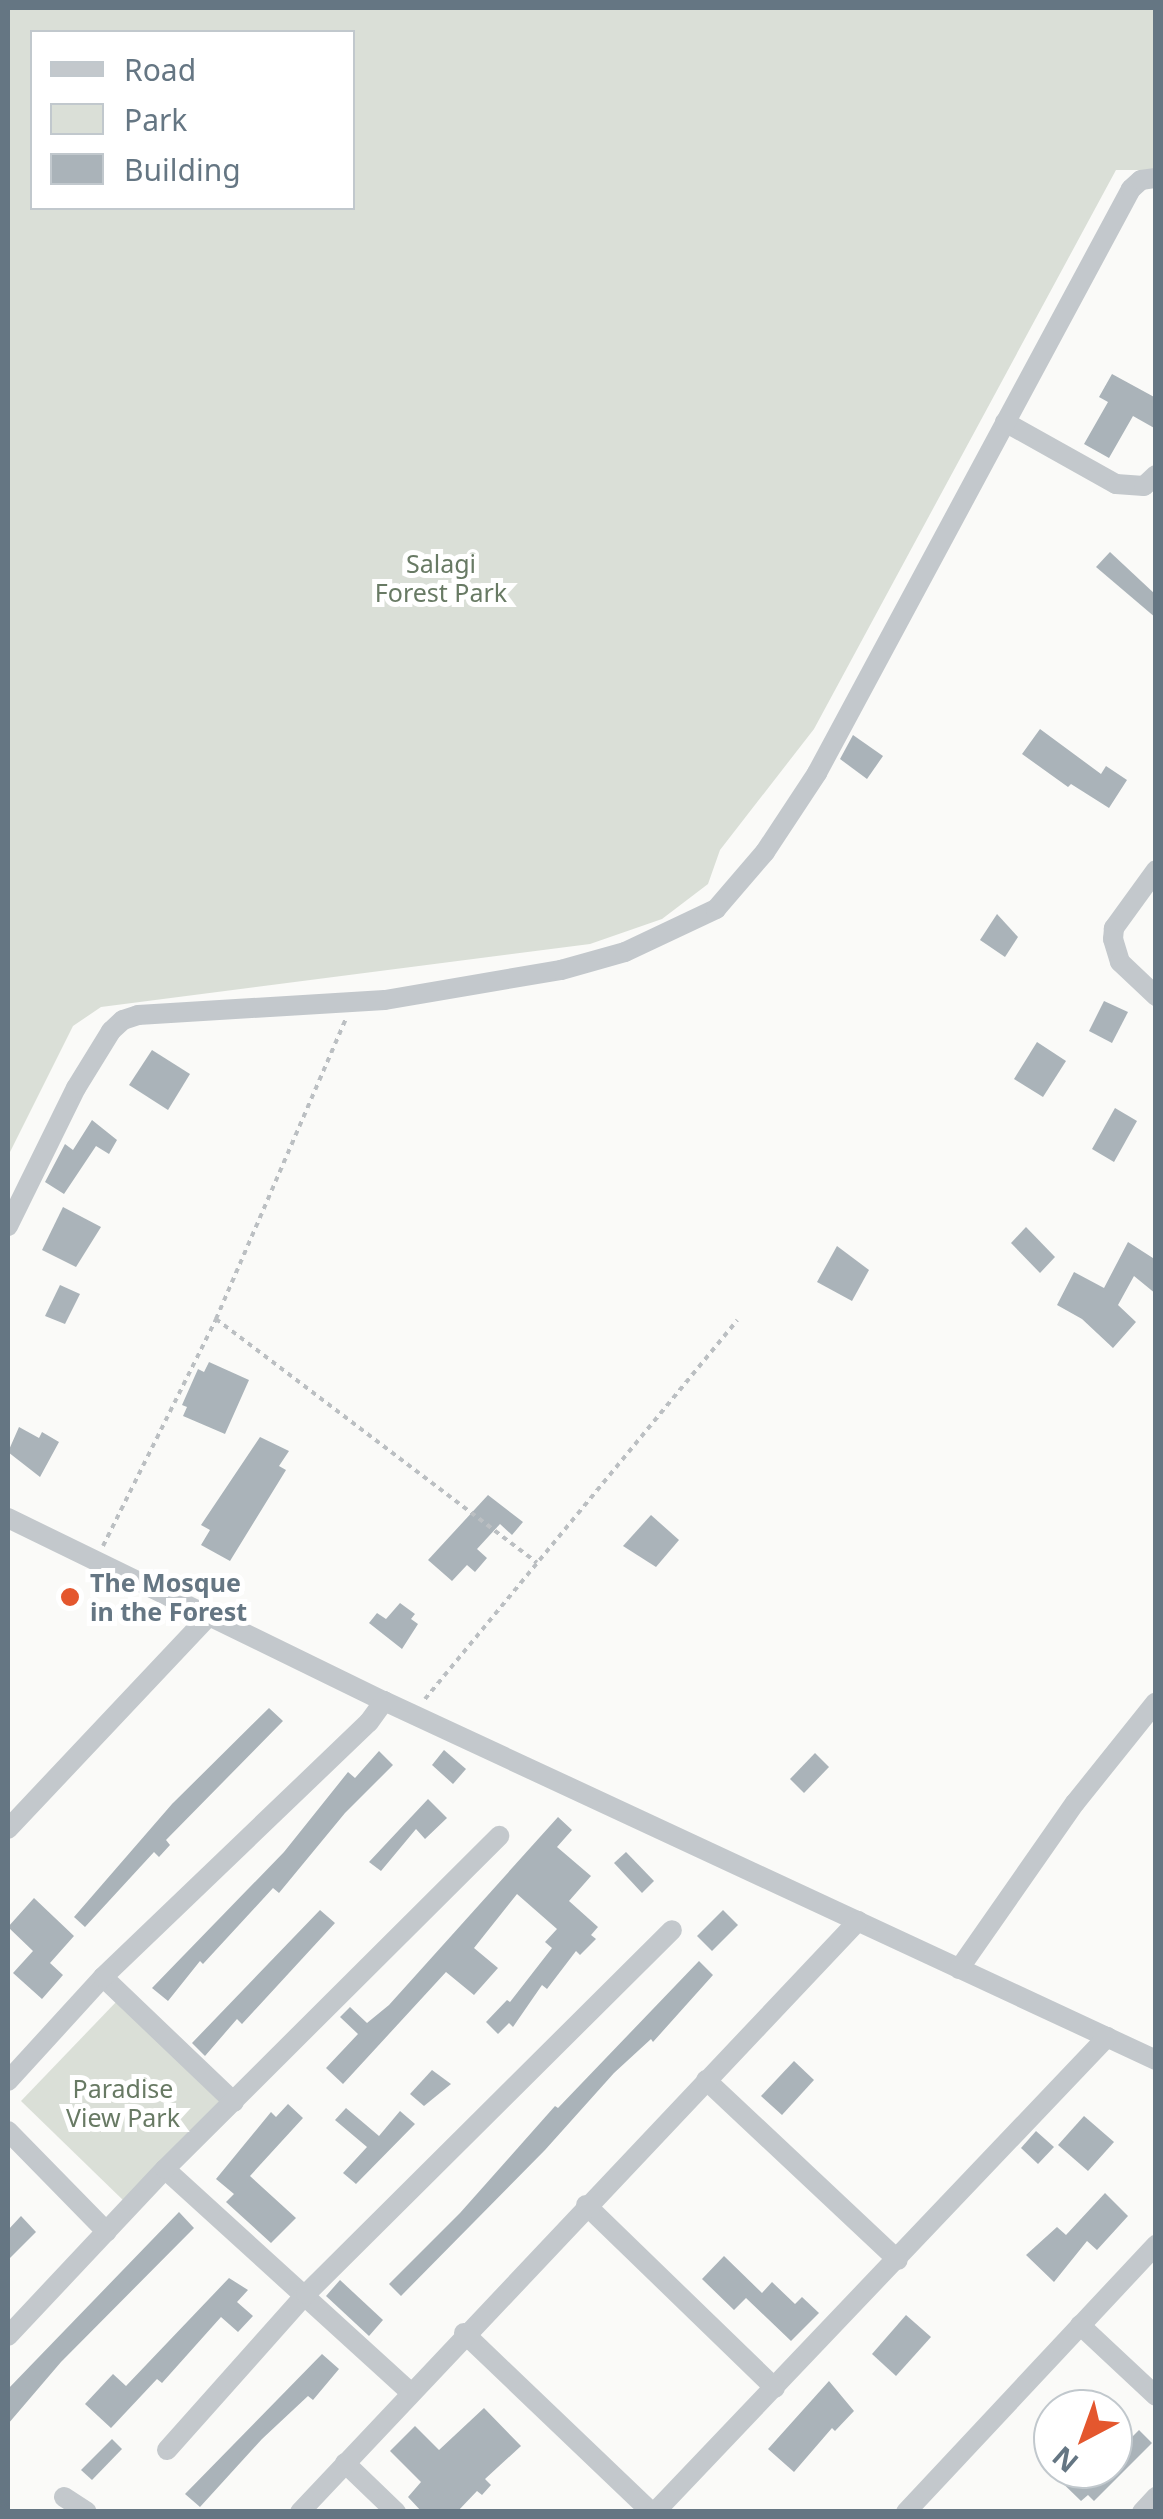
<!DOCTYPE html>
<html>
<head>
<meta charset="utf-8">
<style>
  body { margin:0 }
  #map { position:relative; width:1163px; height:2519px; overflow:hidden; background:#fafaf8; font-family:"Noto Sans",sans-serif }
  div>[style] { position:absolute }
  [style*='--x'] { left:calc(var(--x)*1px); top:calc(var(--y)*1px); width:calc(var(--w)*1px); rotate:calc(var(--a)*1deg) }
  .green>* { inset:0; background:#dadfd7 }
  .building>* { inset:0; background:#aab3b9 }
  .path>* { height:4px; margin-top:-2px; transform-origin:0; background:repeating-linear-gradient(90deg,#bbbfc2 0 5px,transparent 0 10px) }
  .minor>* { height:20px; margin:-10px; padding:0 10px; transform-origin:10px; border-radius:10px; background:#c3c8cc }
  .dots>* { width:28px; height:28px; translate:-50% -50%; box-sizing:border-box; border:5px solid #fff; border-radius:50% }
  span { translate:-50% -50%; white-space:nowrap; text-align:center; line-height:1.15; -webkit-text-stroke:10px #fff; paint-order:stroke }
  .park-label { font-size:25px; color:#687a64 }
  .poi-label { font-size:25px; color:#657683; font-weight:700 }
  .left { translate:0 -50%; text-align:left }
  .frame { position:absolute; inset:0; border:10px solid #657683; pointer-events:none }
  .legend { position:absolute; left:30px; top:30px; width:325px; height:180px; box-sizing:border-box; background:#fff; border:2px solid #c1c8cd; margin:0; padding:12px 18px; list-style:none; font-size:30px; color:#657683 }
  .legend li { display:flex; align-items:center; gap:20px; height:50px }
  .legend b { width:50px; border:2px solid #c1c8cd }
  .north { position:absolute; left:1033px; top:2389px; width:100px; height:100px; box-sizing:border-box; background:#fff; border:2px solid #c1c8cd; border-radius:50%; rotate:221deg; font-size:28px; font-weight:700; line-height:40px; text-align:center; color:#657683 }
  .north::after { content:''; display:block; margin:auto; width:35px; height:45px; background:#e4572e; clip-path:polygon(50% 0,100% 100%,50% 72%,0 100%) }
</style>
</head>
<body>
<div id="map">
  <div class="green">
    <i style="clip-path:polygon(evenodd,8px 8px,1155px 8px,1155px 177px,1138px 170px,1116px 170px,814px 729px,720px 850px,708px 884px,662px 919px,590px 944px,101px 1007px,73px 1026px,8px 1156px,8px 8px,32px 32px,352px 32px,352px 208px,32px 208px,32px 32px)"></i>
    <i style="clip-path:polygon(117px 2001px,222px 2104px,126px 2203px,21px 2101px)"></i>
  </div>
  <div class="building">
    <i style="clip-path:polygon(1112px 374px,1156px 398px,1156px 429px,1133px 416px,1109px 458px,1084px 444px,1108px 402px,1099px 397px)"></i>
    <i style="clip-path:polygon(1110px 552px,1156px 595px,1156px 618px,1096px 567px)"></i>
    <i style="clip-path:polygon(1040px 729px,1101px 774px,1106px 766px,1127px 780px,1109px 808px,1071px 784px,1068px 787px,1022px 754px)"></i>
    <i style="clip-path:polygon(853px 735px,883px 756px,867px 779px,840px 759px)"></i>
    <i style="clip-path:polygon(997px 914px,1018px 937px,1005px 957px,980px 940px)"></i>
    <i style="clip-path:polygon(1104px 1001px,1128px 1012px,1112px 1043px,1089px 1031px)"></i>
    <i style="clip-path:polygon(1037px 1042px,1066px 1061px,1043px 1097px,1014px 1079px)"></i>
    <i style="clip-path:polygon(152px 1050px,190px 1074px,168px 1110px,129px 1085px)"></i>
    <i style="clip-path:polygon(1115px 1108px,1137px 1121px,1114px 1162px,1092px 1149px)"></i>
    <i style="clip-path:polygon(92px 1120px,117px 1140px,109px 1154px,96px 1146px,64px 1194px,45px 1182px,65px 1144px,73px 1150px)"></i>
    <i style="clip-path:polygon(63px 1207px,101px 1227px,76px 1267px,42px 1250px)"></i>
    <i style="clip-path:polygon(1026px 1227px,1055px 1257px,1040px 1273px,1011px 1243px)"></i>
    <i style="clip-path:polygon(1128px 1242px,1156px 1260px,1156px 1294px,1134px 1276px,1118px 1305px,1136px 1322px,1113px 1348px,1082px 1319px,1057px 1305px,1074px 1272px,1104px 1288px)"></i>
    <i style="clip-path:polygon(837px 1246px,869px 1270px,852px 1301px,817px 1282px)"></i>
    <i style="clip-path:polygon(60px 1285px,80px 1294px,65px 1324px,45px 1316px)"></i>
    <i style="clip-path:polygon(209px 1362px,249px 1380px,225px 1434px,183px 1416px,187px 1407px,182px 1405px,198px 1369px,204px 1372px)"></i>
    <i style="clip-path:polygon(19px 1427px,39px 1438px,42px 1432px,59px 1442px,40px 1477px,8px 1452px)"></i>
    <i style="clip-path:polygon(260px 1437px,289px 1451px,279px 1466px,286px 1470px,230px 1561px,201px 1545px,210px 1530px,201px 1525px)"></i>
    <i style="clip-path:polygon(488px 1495px,523px 1522px,512px 1535px,500px 1524px,477px 1549px,487px 1558px,475px 1572px,467px 1565px,452px 1581px,428px 1560px)"></i>
    <i style="clip-path:polygon(651px 1515px,679px 1540px,656px 1567px,623px 1546px)"></i>
    <i style="clip-path:polygon(400px 1603px,415px 1614px,411px 1619px,418px 1624px,402px 1649px,369px 1623px,377px 1613px,386px 1619px)"></i>
    <i style="clip-path:polygon(269px 1708px,283px 1721px,166px 1840px,170px 1845px,159px 1857px,154px 1852px,85px 1927px,74px 1917px,172px 1804px)"></i>
    <i style="clip-path:polygon(444px 1750px,466px 1769px,453px 1784px,432px 1765px)"></i>
    <i style="clip-path:polygon(379px 1751px,393px 1765px,345px 1813px,279px 1893px,273px 1888px,203px 1964px,200px 1961px,168px 2001px,152px 1988px,284px 1852px,348px 1772px,355px 1778px)"></i>
    <i style="clip-path:polygon(815px 1753px,829px 1767px,804px 1793px,790px 1779px)"></i>
    <i style="clip-path:polygon(428px 1799px,447px 1818px,425px 1839px,416px 1829px,381px 1871px,369px 1862px)"></i>
    <i style="clip-path:polygon(558px 1817px,572px 1830px,557px 1847px,591px 1876px,569px 1901px,598px 1927px,591px 1935px,596px 1939px,580px 1955px,576px 1951px,547px 1989px,542px 1985px,513px 2027px,509px 2023px,498px 2034px,486px 2022px,507px 2000px,510px 2002px,552px 1948px,545px 1942px,557px 1929px,517px 1894px,474px 1948px,498px 1968px,474px 1995px,446px 1972px,343px 2084px,326px 2068px,358px 2034px,340px 2017px,350px 2007px,367px 2023px,389px 2005px)"></i>
    <i style="clip-path:polygon(626px 1852px,654px 1881px,642px 1893px,614px 1863px)"></i>
    <i style="clip-path:polygon(34px 1898px,74px 1936px,50px 1963px,63px 1975px,42px 1999px,13px 1973px,33px 1951px,8px 1927px)"></i>
    <i style="clip-path:polygon(320px 1910px,335px 1923px,242px 2024px,237px 2019px,205px 2056px,192px 2043px)"></i>
    <i style="clip-path:polygon(723px 1910px,738px 1925px,712px 1951px,697px 1936px)"></i>
    <i style="clip-path:polygon(699px 1961px,713px 1975px,653px 2042px,651px 2039px,614px 2073px,545px 2150px,401px 2296px,389px 2284px,460px 2213px,555px 2106px,558px 2108px)"></i>
    <i style="clip-path:polygon(794px 2061px,814px 2080px,782px 2115px,761px 2096px)"></i>
    <i style="clip-path:polygon(432px 2070px,451px 2084px,424px 2106px,410px 2094px)"></i>
    <i style="clip-path:polygon(288px 2104px,303px 2118px,250px 2176px,296px 2218px,271px 2243px,226px 2202px,234px 2194px,216px 2179px,271px 2112px,276px 2117px)"></i>
    <i style="clip-path:polygon(346px 2108px,379px 2136px,400px 2111px,415px 2124px,356px 2184px,343px 2173px,367px 2147px,335px 2120px)"></i>
    <i style="clip-path:polygon(1084px 2116px,1114px 2142px,1088px 2171px,1058px 2145px)"></i>
    <i style="clip-path:polygon(1036px 2131px,1054px 2147px,1038px 2164px,1021px 2148px)"></i>
    <i style="clip-path:polygon(1105px 2193px,1128px 2216px,1097px 2250px,1087px 2241px,1054px 2282px,1026px 2255px,1057px 2227px,1066px 2235px)"></i>
    <i style="clip-path:polygon(179px 2212px,194px 2228px,61px 2362px,8px 2424px,8px 2389px)"></i>
    <i style="clip-path:polygon(21px 2216px,36px 2232px,8px 2260px,8px 2230px)"></i>
    <i style="clip-path:polygon(724px 2256px,762px 2293px,772px 2282px,795px 2304px,802px 2297px,819px 2313px,791px 2341px,746px 2298px,734px 2310px,702px 2279px)"></i>
    <i style="clip-path:polygon(229px 2278px,248px 2290px,237px 2302px,253px 2316px,238px 2332px,221px 2317px,162px 2383px,157px 2379px,111px 2428px,85px 2404px,113px 2374px,126px 2386px)"></i>
    <i style="clip-path:polygon(340px 2280px,383px 2320px,369px 2336px,326px 2296px)"></i>
    <i style="clip-path:polygon(906px 2315px,931px 2337px,896px 2376px,872px 2354px)"></i>
    <i style="clip-path:polygon(322px 2354px,339px 2369px,313px 2400px,308px 2396px,262px 2439px,200px 2507px,185px 2494px)"></i>
    <i style="clip-path:polygon(829px 2381px,854px 2411px,835px 2431px,832px 2428px,794px 2472px,768px 2449px)"></i>
    <i style="clip-path:polygon(484px 2408px,521px 2446px,485px 2479px,491px 2485px,482px 2495px,477px 2491px,457px 2512px,422px 2512px,408px 2497px,421px 2482px,390px 2451px,415px 2426px,439px 2450px)"></i>
    <i style="clip-path:polygon(1113px 2421px,1131px 2438px,1139px 2430px,1152px 2443px,1094px 2501px,1088px 2495px,1081px 2501px,1048px 2469px,1113px 2469px)"></i>
    <i style="clip-path:polygon(112px 2439px,122px 2449px,92px 2480px,81px 2470px)"></i>
  </div>
  <div class="path">
    <i style="--x:216;--y:1319;--w:403;--a:37.2"></i>
    <i style="--x:103;--y:1546;--w:254;--a:-63.5"></i>
    <i style="--x:216;--y:1319;--w:327;--a:-66.6"></i>
    <i style="--x:425;--y:1699;--w:491;--a:-50.5"></i>
  </div>
  <div class="minor">
    <i style="--x:1005;--y:422;--w:127;--a:29.2"></i>
    <i style="--x:1116;--y:484;--w:28;--a:4"></i>
    <i style="--x:1144;--y:486;--w:16;--a:-43"></i>
    <i style="--x:1156;--y:870;--w:72;--a:125.9"></i>
    <i style="--x:1114;--y:928;--w:11;--a:95"></i>
    <i style="--x:1113;--y:939;--w:24;--a:73"></i>
    <i style="--x:1120;--y:962;--w:50;--a:43.4"></i>
    <i style="--x:8;--y:1226;--w:154;--a:-63.8"></i>
    <i style="--x:76;--y:1088;--w:67;--a:-58.4"></i>
    <i style="--x:111;--y:1031;--w:16;--a:-43"></i>
    <i style="--x:123;--y:1020;--w:16;--a:-18"></i>
    <i style="--x:138;--y:1015;--w:247;--a:-3.5"></i>
    <i style="--x:385;--y:1000;--w:179;--a:-9.7"></i>
    <i style="--x:561;--y:970;--w:66;--a:-15.7"></i>
    <i style="--x:625;--y:952;--w:101;--a:-25.3"></i>
    <i style="--x:716;--y:909;--w:75;--a:-49.3"></i>
    <i style="--x:765;--y:852;--w:95;--a:-56.6"></i>
    <i style="--x:817;--y:773;--w:663;--a:-61.73"></i>
    <i style="--x:1131;--y:189;--w:13;--a:-42"></i>
    <i style="--x:1141;--y:180;--w:15;--a:-8"></i>
    <i style="--x:8;--y:1518;--w:418;--a:26"></i>
    <i style="--x:384;--y:1701;--w:851;--a:24.94"></i>
    <i style="--x:8;--y:1829;--w:294;--a:-46.7"></i>
    <i style="--x:959;--y:1969;--w:203;--a:-55.1"></i>
    <i style="--x:1075;--y:1803;--w:129;--a:-51.3"></i>
    <i style="--x:103;--y:1977;--w:181;--a:43.7"></i>
    <i style="--x:706;--y:2080;--w:263;--a:43.2"></i>
    <i style="--x:8;--y:2081;--w:141;--a:-47.6"></i>
    <i style="--x:103;--y:1977;--w:368;--a:-43.8"></i>
    <i style="--x:369;--y:1722;--w:26;--a:-54"></i>
    <i style="--x:8;--y:2131;--w:141;--a:45.6"></i>
    <i style="--x:165;--y:2169;--w:330;--a:42.3"></i>
    <i style="--x:586;--y:2205;--w:263;--a:44.1"></i>
    <i style="--x:1080;--y:2325;--w:104;--a:43.1"></i>
    <i style="--x:464;--y:2333;--w:259;--a:43.7"></i>
    <i style="--x:8;--y:2336;--w:229;--a:-46.8"></i>
    <i style="--x:165;--y:2169;--w:472;--a:-44.9"></i>
    <i style="--x:167;--y:2450;--w:209;--a:-48.3"></i>
    <i style="--x:306;--y:2294;--w:516;--a:-44.84"></i>
    <i style="--x:345;--y:2463;--w:71;--a:43.9"></i>
    <i style="--x:64;--y:2497;--w:27;--a:33"></i>
    <i style="--x:300;--y:2512;--w:813;--a:-46.65"></i>
    <i style="--x:655;--y:2512;--w:656;--a:-46.42"></i>
    <i style="--x:906;--y:2512;--w:366;--a:-46.9"></i>
    <i style="--x:1142;--y:2512;--w:21;--a:-47"></i>
  </div>
  <div class="dots">
    <i style="left:70px;top:1597px;background:#e4572e"></i>
  </div>
  <div class="park-label">
    <span style="left:441px;top:578px">Salagi<br>Forest Park</span>
    <span style="left:123px;top:2103px">Paradise<br>View Park</span>
  </div>
  <div class="poi-label">
    <span class="left" style="left:90px;top:1597px">The Mosque<br>in the Forest</span>
  </div>
  <div class="frame"></div>
  <ul class="legend">
  <li><b style="height:12px;background:#c3c8cc"></b>Road</li>
  <li><b style="height:28px;background:#dadfd7"></b>Park</li>
  <li><b style="height:28px;background:#aab3b9"></b>Building</li>
  </ul>
  <div class="north">N</div>
</div>
</body>
</html>
